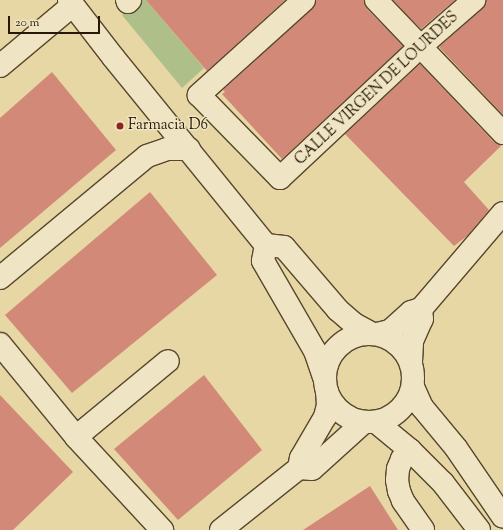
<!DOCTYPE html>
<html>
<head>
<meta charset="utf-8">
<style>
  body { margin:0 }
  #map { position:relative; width:503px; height:530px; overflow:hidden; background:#e6d7a4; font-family:"Sorts Mill Goudy",serif }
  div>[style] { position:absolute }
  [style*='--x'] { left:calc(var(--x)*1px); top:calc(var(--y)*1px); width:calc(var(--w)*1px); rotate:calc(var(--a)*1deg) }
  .green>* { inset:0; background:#afbf8a }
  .building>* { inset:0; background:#d38978 }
  .roads { filter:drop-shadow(1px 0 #58472e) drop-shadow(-1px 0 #58472e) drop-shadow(0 1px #58472e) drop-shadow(0 -1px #58472e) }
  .pedestrian>* { height:22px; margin:-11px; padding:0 11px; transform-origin:11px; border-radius:11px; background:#efe5c4 }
  .minor>* { height:22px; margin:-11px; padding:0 11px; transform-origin:11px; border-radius:11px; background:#efe5c4 }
  .secondary>* { height:22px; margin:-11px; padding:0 11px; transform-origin:11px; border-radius:11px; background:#efe5c4 }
  .secondary>.ring { margin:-11px; padding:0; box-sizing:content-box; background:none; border:22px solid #efe5c4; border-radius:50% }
  .dots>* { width:11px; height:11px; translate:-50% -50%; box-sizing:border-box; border:2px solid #efe5c4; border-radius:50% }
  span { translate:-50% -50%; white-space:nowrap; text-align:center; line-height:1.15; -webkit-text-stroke:3px #efe5c4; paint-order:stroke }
  .street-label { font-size:15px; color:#281706 }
  .poi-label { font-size:15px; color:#281706 }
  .left { translate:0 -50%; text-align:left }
  .scale { position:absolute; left:8px; top:16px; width:92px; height:18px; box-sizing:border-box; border:2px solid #281706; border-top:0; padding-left:5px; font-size:12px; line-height:14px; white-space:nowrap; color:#281706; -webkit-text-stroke:3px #efe5c4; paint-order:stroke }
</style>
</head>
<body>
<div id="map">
  <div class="green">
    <i style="clip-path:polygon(138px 0,146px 0,204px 68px,182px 88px,122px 15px)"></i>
  </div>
  <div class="building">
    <i style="clip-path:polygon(146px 0,285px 0,207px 71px)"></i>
    <i style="clip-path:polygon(316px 0,364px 0,367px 9px,403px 46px,282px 159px,222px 94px,225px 92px,223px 90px,312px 9px)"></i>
    <i style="clip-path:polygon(393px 0,455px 0,421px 29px)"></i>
    <i style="clip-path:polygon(486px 0,503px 0,503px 115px,439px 47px,482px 9px)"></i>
    <i style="clip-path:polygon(420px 64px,494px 142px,502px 145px,464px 182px,489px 210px,467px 236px,454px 246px,345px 134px)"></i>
    <i style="clip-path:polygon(52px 72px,116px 150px,0 248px,0 118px)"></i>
    <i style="clip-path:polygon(150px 192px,217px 275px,72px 393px,5px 315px)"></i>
    <i style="clip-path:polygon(204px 375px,262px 450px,178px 520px,114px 449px)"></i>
    <i style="clip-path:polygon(0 395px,73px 472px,13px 530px,0 530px)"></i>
    <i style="clip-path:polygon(370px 486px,398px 530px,303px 530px)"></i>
  </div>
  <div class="roads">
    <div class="pedestrian">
      <i style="--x:0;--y:66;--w:95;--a:-39.9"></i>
    </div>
    <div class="minor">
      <i style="--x:127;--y:0;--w:2;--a:63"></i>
      <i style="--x:128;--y:2;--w:3;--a:-45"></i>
      <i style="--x:304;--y:0;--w:142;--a:137.9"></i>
      <i style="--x:199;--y:95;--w:116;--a:45.7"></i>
      <i style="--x:280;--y:178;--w:192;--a:-43.1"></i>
      <i style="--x:420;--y:47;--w:72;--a:-41"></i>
      <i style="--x:376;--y:0;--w:184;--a:46.3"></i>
      <i style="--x:0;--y:278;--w:191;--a:-39.7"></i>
      <i style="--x:147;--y:156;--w:21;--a:-19"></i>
      <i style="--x:167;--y:149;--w:22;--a:0"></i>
      <i style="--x:377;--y:334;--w:13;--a:-13"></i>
      <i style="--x:390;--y:331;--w:28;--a:-42"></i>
      <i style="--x:411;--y:312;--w:10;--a:-17"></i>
      <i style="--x:421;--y:309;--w:126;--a:-49.5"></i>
      <i style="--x:0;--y:344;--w:120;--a:50.7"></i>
      <i style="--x:76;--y:437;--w:127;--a:47.2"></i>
      <i style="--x:411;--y:362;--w:21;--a:-87"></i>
      <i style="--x:412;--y:341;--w:24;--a:-66"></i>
      <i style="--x:422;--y:319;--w:10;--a:-96"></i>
      <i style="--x:76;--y:437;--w:119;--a:-39.6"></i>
      <i style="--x:410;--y:450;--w:12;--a:132"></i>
      <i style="--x:402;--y:459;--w:11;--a:112"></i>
      <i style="--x:398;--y:469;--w:11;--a:95"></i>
      <i style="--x:397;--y:480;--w:11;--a:80"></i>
      <i style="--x:399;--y:491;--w:11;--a:68"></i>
      <i style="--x:403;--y:501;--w:35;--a:55"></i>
      <i style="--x:299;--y:468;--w:10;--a:-79"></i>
      <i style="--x:301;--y:458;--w:48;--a:-59.7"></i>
      <i style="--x:325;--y:417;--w:12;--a:-76"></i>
      <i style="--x:328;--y:405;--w:13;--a:-94"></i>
      <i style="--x:221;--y:530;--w:100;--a:-38.5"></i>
      <i style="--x:299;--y:468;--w:13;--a:4"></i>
      <i style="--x:312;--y:469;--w:70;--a:-42.1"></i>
    </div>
    <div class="secondary">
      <i style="--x:69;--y:0;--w:72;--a:52.3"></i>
      <i style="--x:113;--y:57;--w:242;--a:50.9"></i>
      <i style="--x:266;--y:245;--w:18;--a:6"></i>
      <i style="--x:284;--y:247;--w:83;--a:49.4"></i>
      <i style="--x:338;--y:310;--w:21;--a:41"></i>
      <i style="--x:354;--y:324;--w:21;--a:28"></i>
      <i style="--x:266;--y:245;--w:16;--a:101"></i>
      <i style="--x:263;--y:261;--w:104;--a:60"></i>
      <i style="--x:315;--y:351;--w:31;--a:71"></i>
      <i class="ring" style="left:325px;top:334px;width:66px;height:66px"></i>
      <i style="--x:413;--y:387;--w:22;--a:66"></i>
      <i style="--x:422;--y:407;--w:53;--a:50.3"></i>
      <i style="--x:456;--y:448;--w:83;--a:55.7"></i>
      <i style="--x:376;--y:422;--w:44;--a:39.5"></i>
      <i style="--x:410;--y:450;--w:47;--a:45"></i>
      <i style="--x:443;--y:483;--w:59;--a:52.5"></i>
    </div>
  </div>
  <div class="dots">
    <i style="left:120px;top:126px;background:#8f2418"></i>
  </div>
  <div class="street-label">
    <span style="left:377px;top:89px;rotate:-43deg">CALLE VIRGEN DE LOURDES</span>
  </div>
  <div class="poi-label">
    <span class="left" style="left:128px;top:126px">Farmacia D6</span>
  </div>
  <div class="scale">20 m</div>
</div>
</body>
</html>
